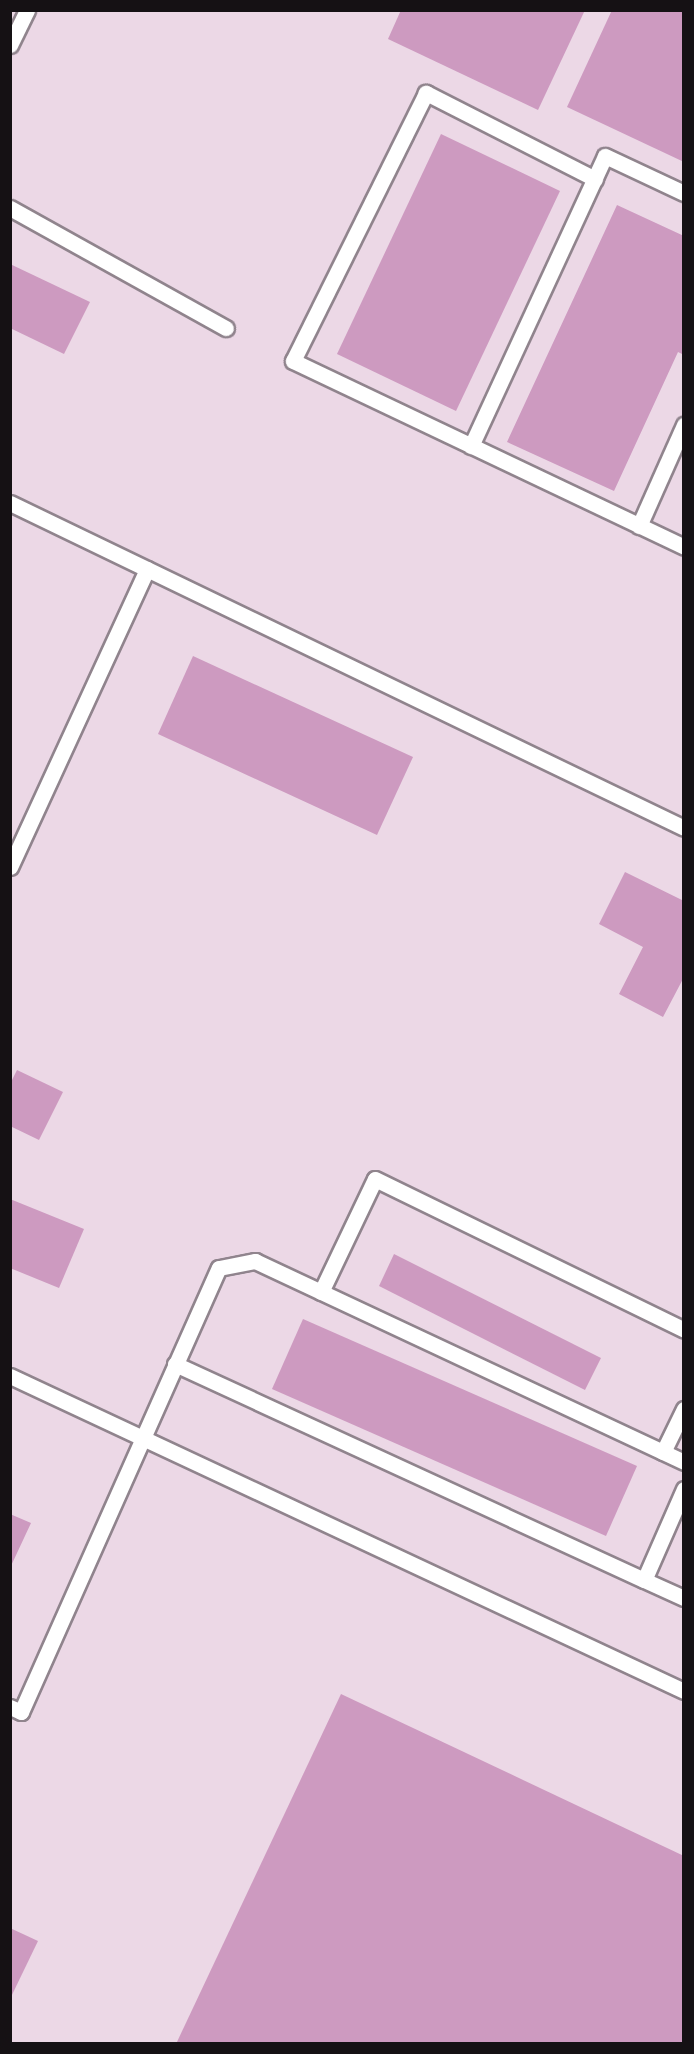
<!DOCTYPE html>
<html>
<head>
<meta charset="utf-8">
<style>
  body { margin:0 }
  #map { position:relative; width:694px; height:2054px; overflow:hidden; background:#f2e5ef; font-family:Lora,serif }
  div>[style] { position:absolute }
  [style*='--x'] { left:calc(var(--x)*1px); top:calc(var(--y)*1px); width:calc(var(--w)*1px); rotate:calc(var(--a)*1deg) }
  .built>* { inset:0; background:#ecd8e6 }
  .building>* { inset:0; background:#cd9ac0 }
  .roads { filter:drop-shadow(2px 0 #90848d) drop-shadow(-2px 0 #90848d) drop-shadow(0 2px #90848d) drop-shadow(0 -2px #90848d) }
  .service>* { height:15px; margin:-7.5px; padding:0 7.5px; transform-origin:7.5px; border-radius:7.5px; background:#fff }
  span { translate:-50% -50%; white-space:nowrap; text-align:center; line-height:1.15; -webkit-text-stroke:5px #f2e5ef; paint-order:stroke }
  .frame { position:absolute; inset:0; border:12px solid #151114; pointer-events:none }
</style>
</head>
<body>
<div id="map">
  <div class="built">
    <i style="clip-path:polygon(11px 11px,683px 11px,683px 2043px,11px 2043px)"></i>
  </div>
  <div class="building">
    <i style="clip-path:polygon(401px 10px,585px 10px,538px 110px,388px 39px)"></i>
    <i style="clip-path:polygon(612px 10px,684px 10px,684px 162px,567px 107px)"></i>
    <i style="clip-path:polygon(441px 134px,560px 191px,456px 411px,337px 354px)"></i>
    <i style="clip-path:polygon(617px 205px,684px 236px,684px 355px,678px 352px,614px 491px,507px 442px)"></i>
    <i style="clip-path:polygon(10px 264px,90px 302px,64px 354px,10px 328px)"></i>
    <i style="clip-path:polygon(193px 656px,413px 757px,377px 835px,158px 734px)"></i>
    <i style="clip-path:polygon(625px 872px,684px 901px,684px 977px,663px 1017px,619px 994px,643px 947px,599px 924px)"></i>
    <i style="clip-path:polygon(17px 1070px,63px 1092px,39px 1140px,10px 1126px,10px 1084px)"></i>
    <i style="clip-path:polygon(10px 1199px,84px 1229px,59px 1288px,10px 1268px)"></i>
    <i style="clip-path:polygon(394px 1254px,601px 1358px,585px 1390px,379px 1286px)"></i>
    <i style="clip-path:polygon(303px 1319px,637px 1466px,606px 1536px,272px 1389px)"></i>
    <i style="clip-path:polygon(10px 1514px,31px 1523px,10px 1568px)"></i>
    <i style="clip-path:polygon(341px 1694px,684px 1856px,684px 2044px,176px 2044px)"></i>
    <i style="clip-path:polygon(10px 1928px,38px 1941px,10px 1999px)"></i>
  </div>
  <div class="roads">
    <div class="service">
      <i style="--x:10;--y:45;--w:39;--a:-64"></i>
      <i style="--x:595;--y:179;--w:190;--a:-153"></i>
      <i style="--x:426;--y:93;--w:299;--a:116.4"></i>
      <i style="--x:293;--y:361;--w:433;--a:25.4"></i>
      <i style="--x:10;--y:208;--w:247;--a:29.1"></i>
      <i style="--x:471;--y:446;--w:319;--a:-65.2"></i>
      <i style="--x:605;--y:156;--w:87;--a:25.1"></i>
      <i style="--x:10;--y:503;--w:748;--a:25.74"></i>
      <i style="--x:639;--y:526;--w:111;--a:-66"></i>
      <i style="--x:10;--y:867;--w:328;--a:-65.3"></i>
      <i style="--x:321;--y:1292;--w:125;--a:-64.5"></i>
      <i style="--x:375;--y:1179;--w:344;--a:26"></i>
      <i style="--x:175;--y:1364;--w:516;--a:24.73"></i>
      <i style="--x:10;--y:1376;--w:744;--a:25.05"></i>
      <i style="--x:663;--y:1452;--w:48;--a:-64"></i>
      <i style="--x:684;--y:1489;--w:99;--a:113.7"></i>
      <i style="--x:644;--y:1580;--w:44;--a:24.2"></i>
      <i style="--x:10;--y:1707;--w:12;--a:24"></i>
      <i style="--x:21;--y:1712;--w:486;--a:-66"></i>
      <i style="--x:219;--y:1268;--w:37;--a:-11"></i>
      <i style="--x:255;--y:1261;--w:474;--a:25.1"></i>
    </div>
  </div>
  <div class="frame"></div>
</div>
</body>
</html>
